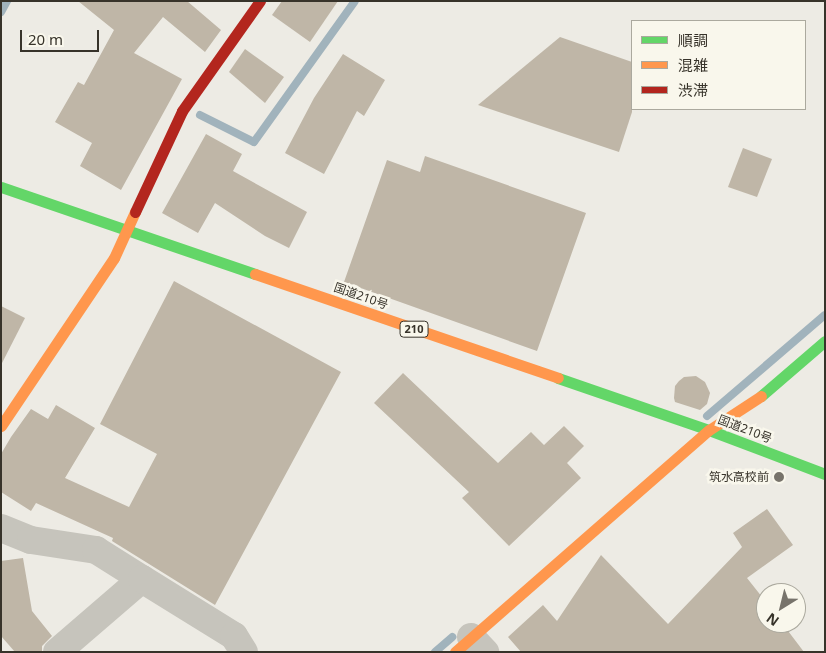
<!DOCTYPE html>
<html>
<head>
<meta charset="utf-8">
<style>
  body { margin:0 }
  #map { position:relative; width:826px; height:653px; overflow:hidden; background:#edebe4; font-family:"Noto Sans","Noto Sans JP",sans-serif }
  div>[style] { position:absolute }
  [style*='--x'] { left:calc(var(--x)*1px); top:calc(var(--y)*1px); width:calc(var(--w)*1px); rotate:calc(var(--a)*1deg) }
  .stream>* { height:8px; margin:-4px; padding:0 4px; transform-origin:4px; border-radius:4px; background:#a1b3bc }
  .building>* { inset:0; background:#bfb6a7 }
  .street>* { height:28px; margin:-14px; padding:0 14px; transform-origin:14px; border-radius:14px; background:#c6c4bc }
  .fast>* { height:11px; margin:-5.5px; padding:0 5.5px; transform-origin:5.5px; border-radius:5.5px; background:#63d668 }
  .slow>* { height:11px; margin:-5.5px; padding:0 5.5px; transform-origin:5.5px; border-radius:5.5px; background:#ff974d }
  .jam>* { height:11px; margin:-5.5px; padding:0 5.5px; transform-origin:5.5px; border-radius:5.5px; background:#b3261e }
  .dots>* { width:14px; height:14px; translate:-50% -50%; box-sizing:border-box; border:2px solid #f9f7ec; border-radius:50% }
  span { translate:-50% -50%; white-space:nowrap; text-align:center; line-height:1.15; -webkit-text-stroke:5px #f9f7ec; paint-order:stroke }
  .shield-label span { padding:1px 4px; background:#f9f7ec; border:1px solid; border-radius:4px; -webkit-text-stroke-width:0 }
  .shield-label { font-size:11px; color:#37332a; font-weight:700 }
  .street-label { font-size:12px; color:#37332a }
  .poi-label { font-size:12px; color:#37332a }
  .right { translate:-100% -50%; text-align:right }
  .frame { position:absolute; inset:0; border:2px solid #37332a; pointer-events:none }
  .legend { position:absolute; left:631px; top:20px; width:175px; height:90px; box-sizing:border-box; background:#f9f7ec; border:1px solid #aba99e; margin:0; padding:6px 9px; list-style:none; font-size:15px; color:#37332a }
  .legend li { display:flex; align-items:center; gap:10px; height:25px }
  .legend b { width:25px; border:1px solid #aba99e }
  .north { position:absolute; left:756px; top:583px; width:50px; height:50px; box-sizing:border-box; background:#f9f7ec; border:1px solid #aba99e; border-radius:50%; rotate:216deg; font-size:14px; font-weight:700; line-height:20px; text-align:center; color:#37332a }
  .north::after { content:''; display:block; margin:auto; width:18px; height:22px; background:#77736b; clip-path:polygon(50% 0,100% 100%,50% 72%,0 100%) }
  .scale { position:absolute; left:20px; top:30px; width:79px; height:22px; box-sizing:border-box; border:2px solid #37332a; border-top:0; padding-left:6px; font-size:15px; line-height:18px; white-space:nowrap; color:#37332a; -webkit-text-stroke:4px #f9f7ec; paint-order:stroke }
</style>
</head>
<body>
<div id="map">
  <div class="stream">
    <i style="--x:1;--y:12;--w:13;--a:-61"></i>
    <i style="--x:200;--y:115;--w:60;--a:26.6"></i>
    <i style="--x:254;--y:142;--w:173;--a:-54.4"></i>
    <i style="--x:707;--y:416;--w:155;--a:-40.6"></i>
    <i style="--x:435;--y:652;--w:23;--a:-41"></i>
  </div>
  <div class="building">
    <i style="clip-path:polygon(78px 1px,187px 1px,221px 30px,205px 52px,163px 17px,134px 53px,182px 79px,121px 190px,80px 166px,92px 143px,55px 122px,78px 82px,84px 85px,114px 30px)"></i>
    <i style="clip-path:polygon(282px 1px,338px 1px,310px 42px,272px 15px)"></i>
    <i style="clip-path:polygon(560px 37px,632px 62px,632px 112px,619px 152px,478px 105px)"></i>
    <i style="clip-path:polygon(245px 49px,284px 77px,265px 103px,229px 72px)"></i>
    <i style="clip-path:polygon(343px 54px,385px 80px,364px 116px,357px 111px,324px 174px,285px 153px,314px 98px)"></i>
    <i style="clip-path:polygon(206px 134px,242px 154px,233px 171px,307px 212px,289px 248px,265px 236px,215px 203px,198px 233px,162px 213px)"></i>
    <i style="clip-path:polygon(743px 148px,772px 159px,757px 197px,728px 187px)"></i>
    <i style="clip-path:polygon(425px 156px,586px 213px,537px 351px,344px 282px,387px 160px,420px 172px)"></i>
    <i style="clip-path:polygon(174px 281px,341px 372px,215px 605px,112px 541px,113px 538px,36px 503px,31px 511px,1px 492px,1px 454px,11px 437px,31px 409px,48px 419px,56px 405px,95px 428px,65px 478px,129px 507px,157px 454px,100px 424px)"></i>
    <i style="clip-path:polygon(1px 306px,25px 318px,1px 365px)"></i>
    <i style="clip-path:polygon(403px 373px,498px 463px,531px 432px,544px 445px,564px 426px,584px 446px,567px 463px,581px 478px,509px 546px,462px 498px,469px 492px,374px 403px)"></i>
    <i style="clip-path:polygon(696px 376px,705px 382px,710px 393px,707px 404px,700px 410px,675px 402px,674px 398px,675px 386px,679px 381px,684px 377px)"></i>
    <i style="clip-path:polygon(767px 509px,793px 545px,747px 578px,766px 602px,766px 623px,782px 623px,804px 652px,521px 652px,508px 637px,543px 605px,557px 621px,601px 555px,668px 624px,742px 547px,733px 533px)"></i>
    <i style="clip-path:polygon(23px 558px,32px 611px,52px 636px,42px 646px,42px 652px,15px 652px,1px 636px,1px 561px)"></i>
  </div>
  <div class="street">
    <i style="--x:1;--y:528;--w:32;--a:22"></i>
    <i style="--x:31;--y:540;--w:66;--a:8.7"></i>
    <i style="--x:96;--y:550;--w:54;--a:32.2"></i>
    <i style="--x:471;--y:637;--w:21;--a:47"></i>
    <i style="--x:57;--y:652;--w:112;--a:-40.7"></i>
    <i style="--x:142;--y:579;--w:108;--a:31.8"></i>
    <i style="--x:234;--y:636;--w:19;--a:58"></i>
  </div>
  <div class="fast">
    <i style="--x:1;--y:187;--w:268;--a:18.9"></i>
    <i style="--x:558;--y:378;--w:160;--a:19"></i>
    <i style="--x:709;--y:430;--w:124;--a:20.8"></i>
    <i style="--x:761;--y:396;--w:84;--a:-40.7"></i>
  </div>
  <div class="slow">
    <i style="--x:255;--y:274;--w:320;--a:18.9"></i>
    <i style="--x:1;--y:426;--w:202;--a:-56.1"></i>
    <i style="--x:114;--y:258;--w:51;--a:-65.5"></i>
    <i style="--x:455;--y:652;--w:337;--a:-41.2"></i>
    <i style="--x:709;--y:430;--w:62;--a:-33.2"></i>
  </div>
  <div class="jam">
    <i style="--x:135;--y:212;--w:111;--a:-65"></i>
    <i style="--x:182;--y:111;--w:135;--a:-54.7"></i>
  </div>
  <div class="dots">
    <i style="left:779px;top:477px;background:#77736b"></i>
  </div>
  <div class="shield-label">
    <span style="left:414px;top:329px">210</span>
  </div>
  <div class="street-label">
    <span style="left:361px;top:296px;rotate:19deg">国道210号</span>
    <span style="left:745px;top:429px;rotate:21deg">国道210号</span>
  </div>
  <div class="poi-label">
    <span class="right" style="left:769px;top:477px">筑水高校前</span>
  </div>
  <div class="frame"></div>
  <ul class="legend">
  <li><b style="height:6px;background:#63d668"></b>順調</li>
  <li><b style="height:6px;background:#ff974d"></b>混雑</li>
  <li><b style="height:6px;background:#b3261e"></b>渋滞</li>
  </ul>
  <div class="north">N</div>
  <div class="scale">20 m</div>
</div>
</body>
</html>
